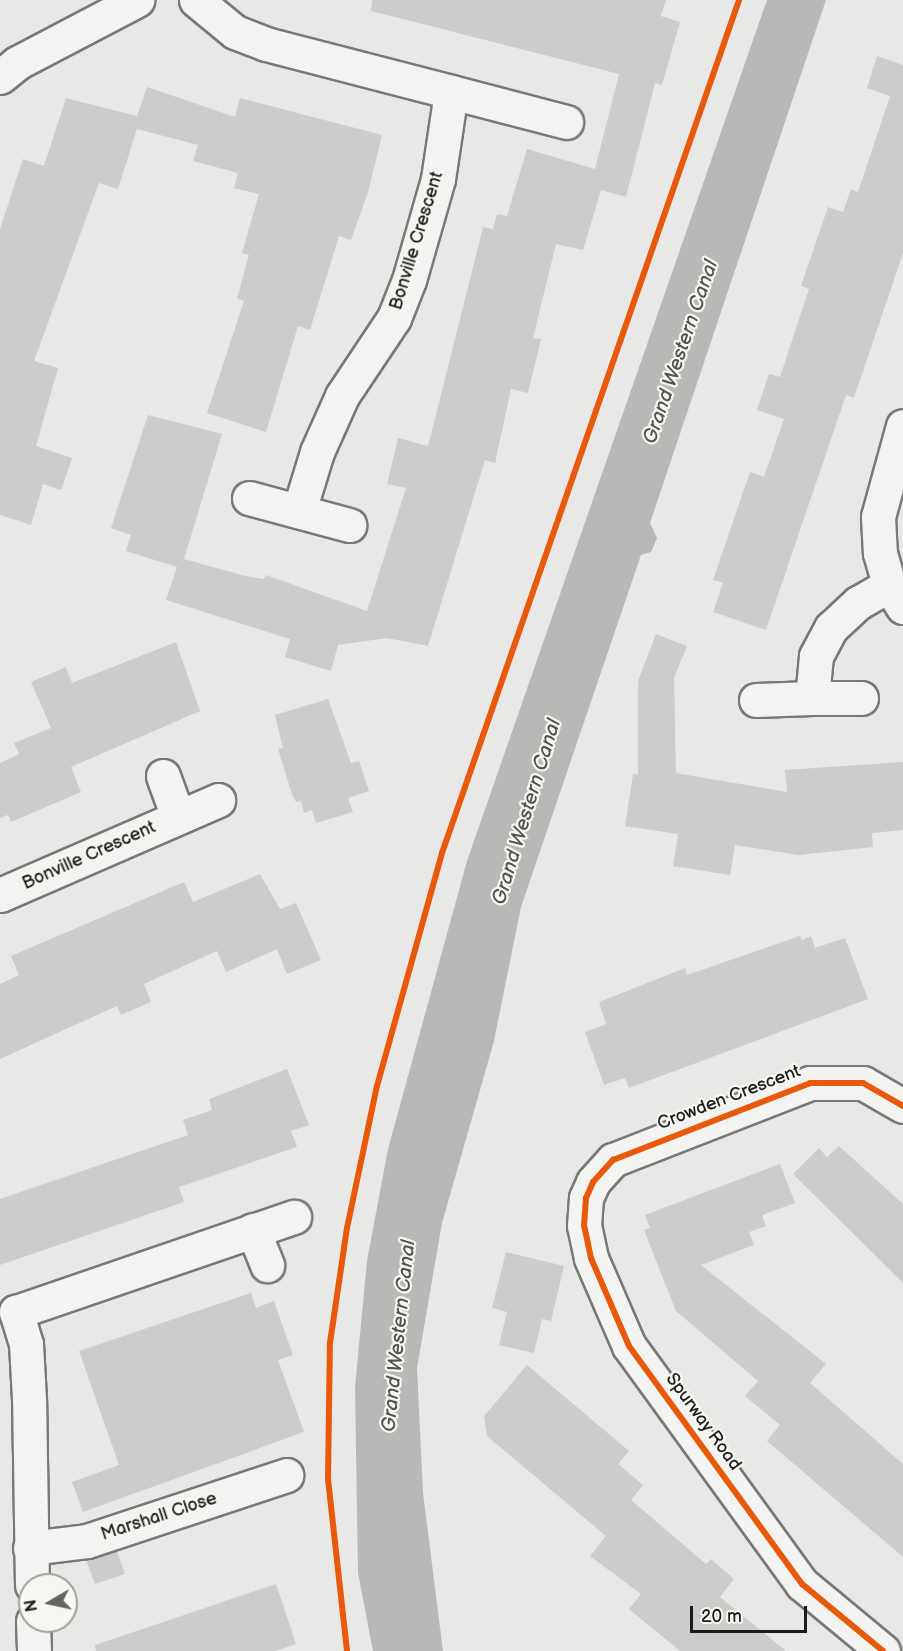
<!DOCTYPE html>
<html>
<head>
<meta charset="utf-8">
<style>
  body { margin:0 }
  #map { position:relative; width:903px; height:1651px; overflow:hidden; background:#e8e8e6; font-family:"Balsamiq Sans",sans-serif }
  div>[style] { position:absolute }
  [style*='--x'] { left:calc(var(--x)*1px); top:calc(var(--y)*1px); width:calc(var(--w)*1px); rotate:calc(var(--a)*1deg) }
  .water>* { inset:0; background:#b8b8b6 }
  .building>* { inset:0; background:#ccccca }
  .roads { filter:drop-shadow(2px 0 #787877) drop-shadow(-2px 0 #787877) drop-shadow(0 2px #787877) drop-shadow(0 -2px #787877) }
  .minor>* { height:33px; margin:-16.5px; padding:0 16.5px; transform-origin:16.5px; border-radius:16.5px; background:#f3f3f1 }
  .cycleway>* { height:6px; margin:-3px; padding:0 3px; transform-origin:3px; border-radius:3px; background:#e8590c }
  span { translate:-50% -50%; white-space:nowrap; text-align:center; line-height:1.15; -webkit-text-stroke:4.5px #f6f6f2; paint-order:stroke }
  .street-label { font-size:18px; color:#1c1c1c }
  .water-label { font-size:20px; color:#525251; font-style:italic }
  .north { position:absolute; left:18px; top:1573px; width:60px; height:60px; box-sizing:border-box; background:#f6f6f2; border:2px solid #9f9f9c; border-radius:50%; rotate:261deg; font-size:16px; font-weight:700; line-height:24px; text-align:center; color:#1c1c1c }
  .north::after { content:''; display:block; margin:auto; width:21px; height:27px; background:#636363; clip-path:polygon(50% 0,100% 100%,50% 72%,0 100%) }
  .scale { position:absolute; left:690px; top:1606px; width:117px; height:27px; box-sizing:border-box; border:3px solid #1c1c1c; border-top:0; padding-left:8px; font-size:18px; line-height:21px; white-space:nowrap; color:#1c1c1c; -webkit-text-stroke:4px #f6f6f2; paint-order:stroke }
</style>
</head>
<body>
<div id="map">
  <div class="water">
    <i style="clip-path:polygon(767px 0,826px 0,650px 523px,657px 538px,651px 552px,641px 555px,521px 907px,494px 1041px,442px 1223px,417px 1368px,423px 1493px,443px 1651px,373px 1651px,358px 1573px,355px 1387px,367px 1261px,388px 1149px,467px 861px)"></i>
  </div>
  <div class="building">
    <i style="clip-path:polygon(372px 0,666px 0,661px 16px,680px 22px,662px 85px,655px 83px,626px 197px,601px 190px,583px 250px,556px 244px,533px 338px,541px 339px,528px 393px,511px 389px,495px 463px,485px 460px,428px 646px,387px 638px,338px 645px,331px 671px,285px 657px,290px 639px,166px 600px,177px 567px,126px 551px,131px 535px,111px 528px,148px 415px,222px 434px,184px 559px,245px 576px,264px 579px,266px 575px,367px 611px,406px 488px,387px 484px,398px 438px,428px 446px,483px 227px,493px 229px,497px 214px,507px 216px,527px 149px,595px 169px,619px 74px,371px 11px)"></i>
    <i style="clip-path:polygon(877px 56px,903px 65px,903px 253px,854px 398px,846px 395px,766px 630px,713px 612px,723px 583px,713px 580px,750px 472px,764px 477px,784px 419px,757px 410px,769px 374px,780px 377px,809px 289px,801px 286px,828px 207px,843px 212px,851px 189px,858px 192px,890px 96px,867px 88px)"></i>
    <i style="clip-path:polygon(147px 87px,235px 117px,240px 98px,382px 135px,368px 192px,351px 240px,339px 236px,310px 330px,298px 326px,266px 432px,207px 413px,244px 301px,237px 298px,249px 255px,242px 253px,259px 194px,234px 188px,238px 173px,193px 161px,198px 145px,137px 129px,118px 189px,99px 183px,34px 361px,58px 368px,36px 446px,72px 458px,61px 490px,43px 484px,31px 525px,0 515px,0 229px,23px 159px,44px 166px,66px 98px,137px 116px)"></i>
    <i style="clip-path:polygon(656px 634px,687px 646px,674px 678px,676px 773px,787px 792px,785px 770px,903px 762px,903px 830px,872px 833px,873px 847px,798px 855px,735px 845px,730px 875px,673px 866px,678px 834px,625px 826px,633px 774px,638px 775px,638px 681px)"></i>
    <i style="clip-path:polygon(176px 642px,200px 711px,71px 767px,81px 792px,11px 822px,8px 815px,0 818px,0 763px,19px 754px,14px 743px,51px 728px,31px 682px,66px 667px,72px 683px)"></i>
    <i style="clip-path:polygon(328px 699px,351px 763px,359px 761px,369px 791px,348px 798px,353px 812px,316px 823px,312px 810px,304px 813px,301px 801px,296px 802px,292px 794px,278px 749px,283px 748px,275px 715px)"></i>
    <i style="clip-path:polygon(260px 874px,280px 909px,296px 903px,321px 960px,287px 974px,277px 949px,226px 972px,217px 951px,144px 984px,151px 1002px,121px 1015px,117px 1006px,0 1059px,0 984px,19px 975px,11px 956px,184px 882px,193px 902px)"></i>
    <i style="clip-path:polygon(800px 936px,802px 940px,811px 936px,815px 948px,845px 938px,868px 999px,629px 1088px,625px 1078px,604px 1085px,585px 1032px,606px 1024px,599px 1002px,685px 968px,687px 975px)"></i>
    <i style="clip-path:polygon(287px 1069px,309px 1125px,291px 1131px,297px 1147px,179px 1187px,184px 1202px,0 1265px,0 1199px,188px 1135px,183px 1120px,212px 1110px,209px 1099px)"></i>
    <i style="clip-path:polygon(839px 1146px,903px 1204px,903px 1283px,793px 1174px,819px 1148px,827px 1157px)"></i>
    <i style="clip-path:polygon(780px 1164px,795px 1203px,762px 1215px,766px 1226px,749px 1232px,754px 1245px,701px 1265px,826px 1364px,810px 1383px,903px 1464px,903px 1557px,767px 1441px,780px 1425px,745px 1396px,758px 1381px,676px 1311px,644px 1230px,650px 1228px,645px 1215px)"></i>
    <i style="clip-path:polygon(506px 1252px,564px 1266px,551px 1321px,542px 1319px,534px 1353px,499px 1345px,507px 1312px,492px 1308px)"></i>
    <i style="clip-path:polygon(251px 1293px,256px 1308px,274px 1301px,293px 1355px,278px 1360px,304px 1432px,83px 1512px,72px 1482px,119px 1465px,79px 1351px)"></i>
    <i style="clip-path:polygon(527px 1365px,629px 1451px,618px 1464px,643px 1485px,631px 1500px,706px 1564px,711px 1559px,734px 1579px,720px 1597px,786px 1651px,680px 1651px,629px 1609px,641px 1594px,590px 1556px,606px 1536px,487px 1436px,484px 1416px)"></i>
    <i style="clip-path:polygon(117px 1551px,125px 1574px,95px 1584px,86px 1560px)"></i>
    <i style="clip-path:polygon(276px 1584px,296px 1644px,276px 1651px,96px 1651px,95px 1645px)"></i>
  </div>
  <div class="roads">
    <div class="minor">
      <i style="--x:196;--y:0;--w:50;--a:39.4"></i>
      <i style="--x:235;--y:32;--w:33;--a:21"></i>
      <i style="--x:266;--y:44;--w:191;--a:14.5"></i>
      <i style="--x:451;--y:92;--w:88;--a:98.5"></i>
      <i style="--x:438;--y:179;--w:105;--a:106"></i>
      <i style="--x:409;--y:280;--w:41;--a:111.5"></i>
      <i style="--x:394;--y:318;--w:94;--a:123.7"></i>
      <i style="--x:342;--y:396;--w:61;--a:114.1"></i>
      <i style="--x:317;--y:452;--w:62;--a:107"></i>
      <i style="--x:0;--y:77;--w:22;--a:-39"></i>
      <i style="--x:17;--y:63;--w:136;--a:-27.7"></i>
      <i style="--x:451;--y:92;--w:119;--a:14.6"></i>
      <i style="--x:903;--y:426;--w:94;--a:105.4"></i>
      <i style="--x:878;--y:517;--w:36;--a:87"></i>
      <i style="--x:880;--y:553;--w:33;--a:74"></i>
      <i style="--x:889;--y:585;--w:26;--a:58"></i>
      <i style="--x:249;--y:498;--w:104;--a:15.1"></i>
      <i style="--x:812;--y:698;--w:49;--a:0"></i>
      <i style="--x:756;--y:700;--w:56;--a:-2"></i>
      <i style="--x:812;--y:698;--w:42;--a:-84.6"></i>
      <i style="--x:816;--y:656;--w:32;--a:-62"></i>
      <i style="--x:831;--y:628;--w:37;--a:-43"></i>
      <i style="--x:858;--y:603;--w:36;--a:-30"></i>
      <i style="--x:163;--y:776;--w:44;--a:69.9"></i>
      <i style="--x:0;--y:895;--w:238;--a:-23.5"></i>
      <i style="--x:253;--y:1230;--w:38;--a:68"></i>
      <i style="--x:30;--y:1548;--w:57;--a:-7"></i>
      <i style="--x:87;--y:1541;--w:210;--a:-18.3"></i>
      <i style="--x:32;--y:1585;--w:186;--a:-90.9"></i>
      <i style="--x:29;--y:1399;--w:55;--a:-93.1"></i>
      <i style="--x:26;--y:1344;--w:34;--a:-107"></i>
      <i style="--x:16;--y:1312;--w:294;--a:-18.9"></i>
      <i style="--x:33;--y:1621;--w:30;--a:88"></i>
      <i style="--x:883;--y:1651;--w:105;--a:-140.4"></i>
      <i style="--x:802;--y:1584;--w:294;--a:-126"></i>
      <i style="--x:629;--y:1346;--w:96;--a:-113.4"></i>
      <i style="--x:591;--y:1258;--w:33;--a:-102"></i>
      <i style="--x:584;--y:1226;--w:28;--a:-86"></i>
      <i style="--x:586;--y:1198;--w:17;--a:-66"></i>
      <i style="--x:593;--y:1182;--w:30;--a:-48"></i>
      <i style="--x:613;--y:1160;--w:212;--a:-21.3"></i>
      <i style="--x:810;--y:1083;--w:53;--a:0"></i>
      <i style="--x:863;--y:1083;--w:46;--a:29.9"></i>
    </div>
  </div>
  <div class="cycleway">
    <i style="--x:347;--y:1651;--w:172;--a:-96.3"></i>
    <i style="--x:328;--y:1480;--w:137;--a:-89.2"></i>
    <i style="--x:330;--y:1343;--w:116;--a:-81.6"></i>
    <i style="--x:347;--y:1228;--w:145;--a:-78.1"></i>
    <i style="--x:377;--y:1086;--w:242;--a:-74.4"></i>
    <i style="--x:442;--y:853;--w:903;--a:-70.8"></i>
    <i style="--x:883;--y:1651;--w:105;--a:-140.4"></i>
    <i style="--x:802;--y:1584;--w:294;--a:-126"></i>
    <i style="--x:629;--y:1346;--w:96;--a:-113.4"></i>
    <i style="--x:591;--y:1258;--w:33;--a:-102"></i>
    <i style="--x:584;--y:1226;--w:28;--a:-86"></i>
    <i style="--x:586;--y:1198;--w:17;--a:-66"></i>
    <i style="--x:593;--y:1182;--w:30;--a:-48"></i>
    <i style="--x:613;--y:1160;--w:212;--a:-21.3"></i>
    <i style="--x:810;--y:1083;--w:53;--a:0"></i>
    <i style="--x:863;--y:1083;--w:46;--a:29.9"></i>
  </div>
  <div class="street-label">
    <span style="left:417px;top:241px;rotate:-73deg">Bonville Crescent</span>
    <span style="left:89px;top:856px;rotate:-24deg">Bonville Crescent</span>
    <span style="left:729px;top:1098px;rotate:-21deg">Crowden Crescent</span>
    <span style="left:703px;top:1422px;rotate:54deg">Spurway Road</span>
    <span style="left:159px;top:1517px;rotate:-18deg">Marshall Close</span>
  </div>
  <div class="water-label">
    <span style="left:681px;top:352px;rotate:-71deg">Grand Western Canal</span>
    <span style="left:527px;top:812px;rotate:-73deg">Grand Western Canal</span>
    <span style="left:399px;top:1336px;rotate:-84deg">Grand Western Canal</span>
  </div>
  <div class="north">N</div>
  <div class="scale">20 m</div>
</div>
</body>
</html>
